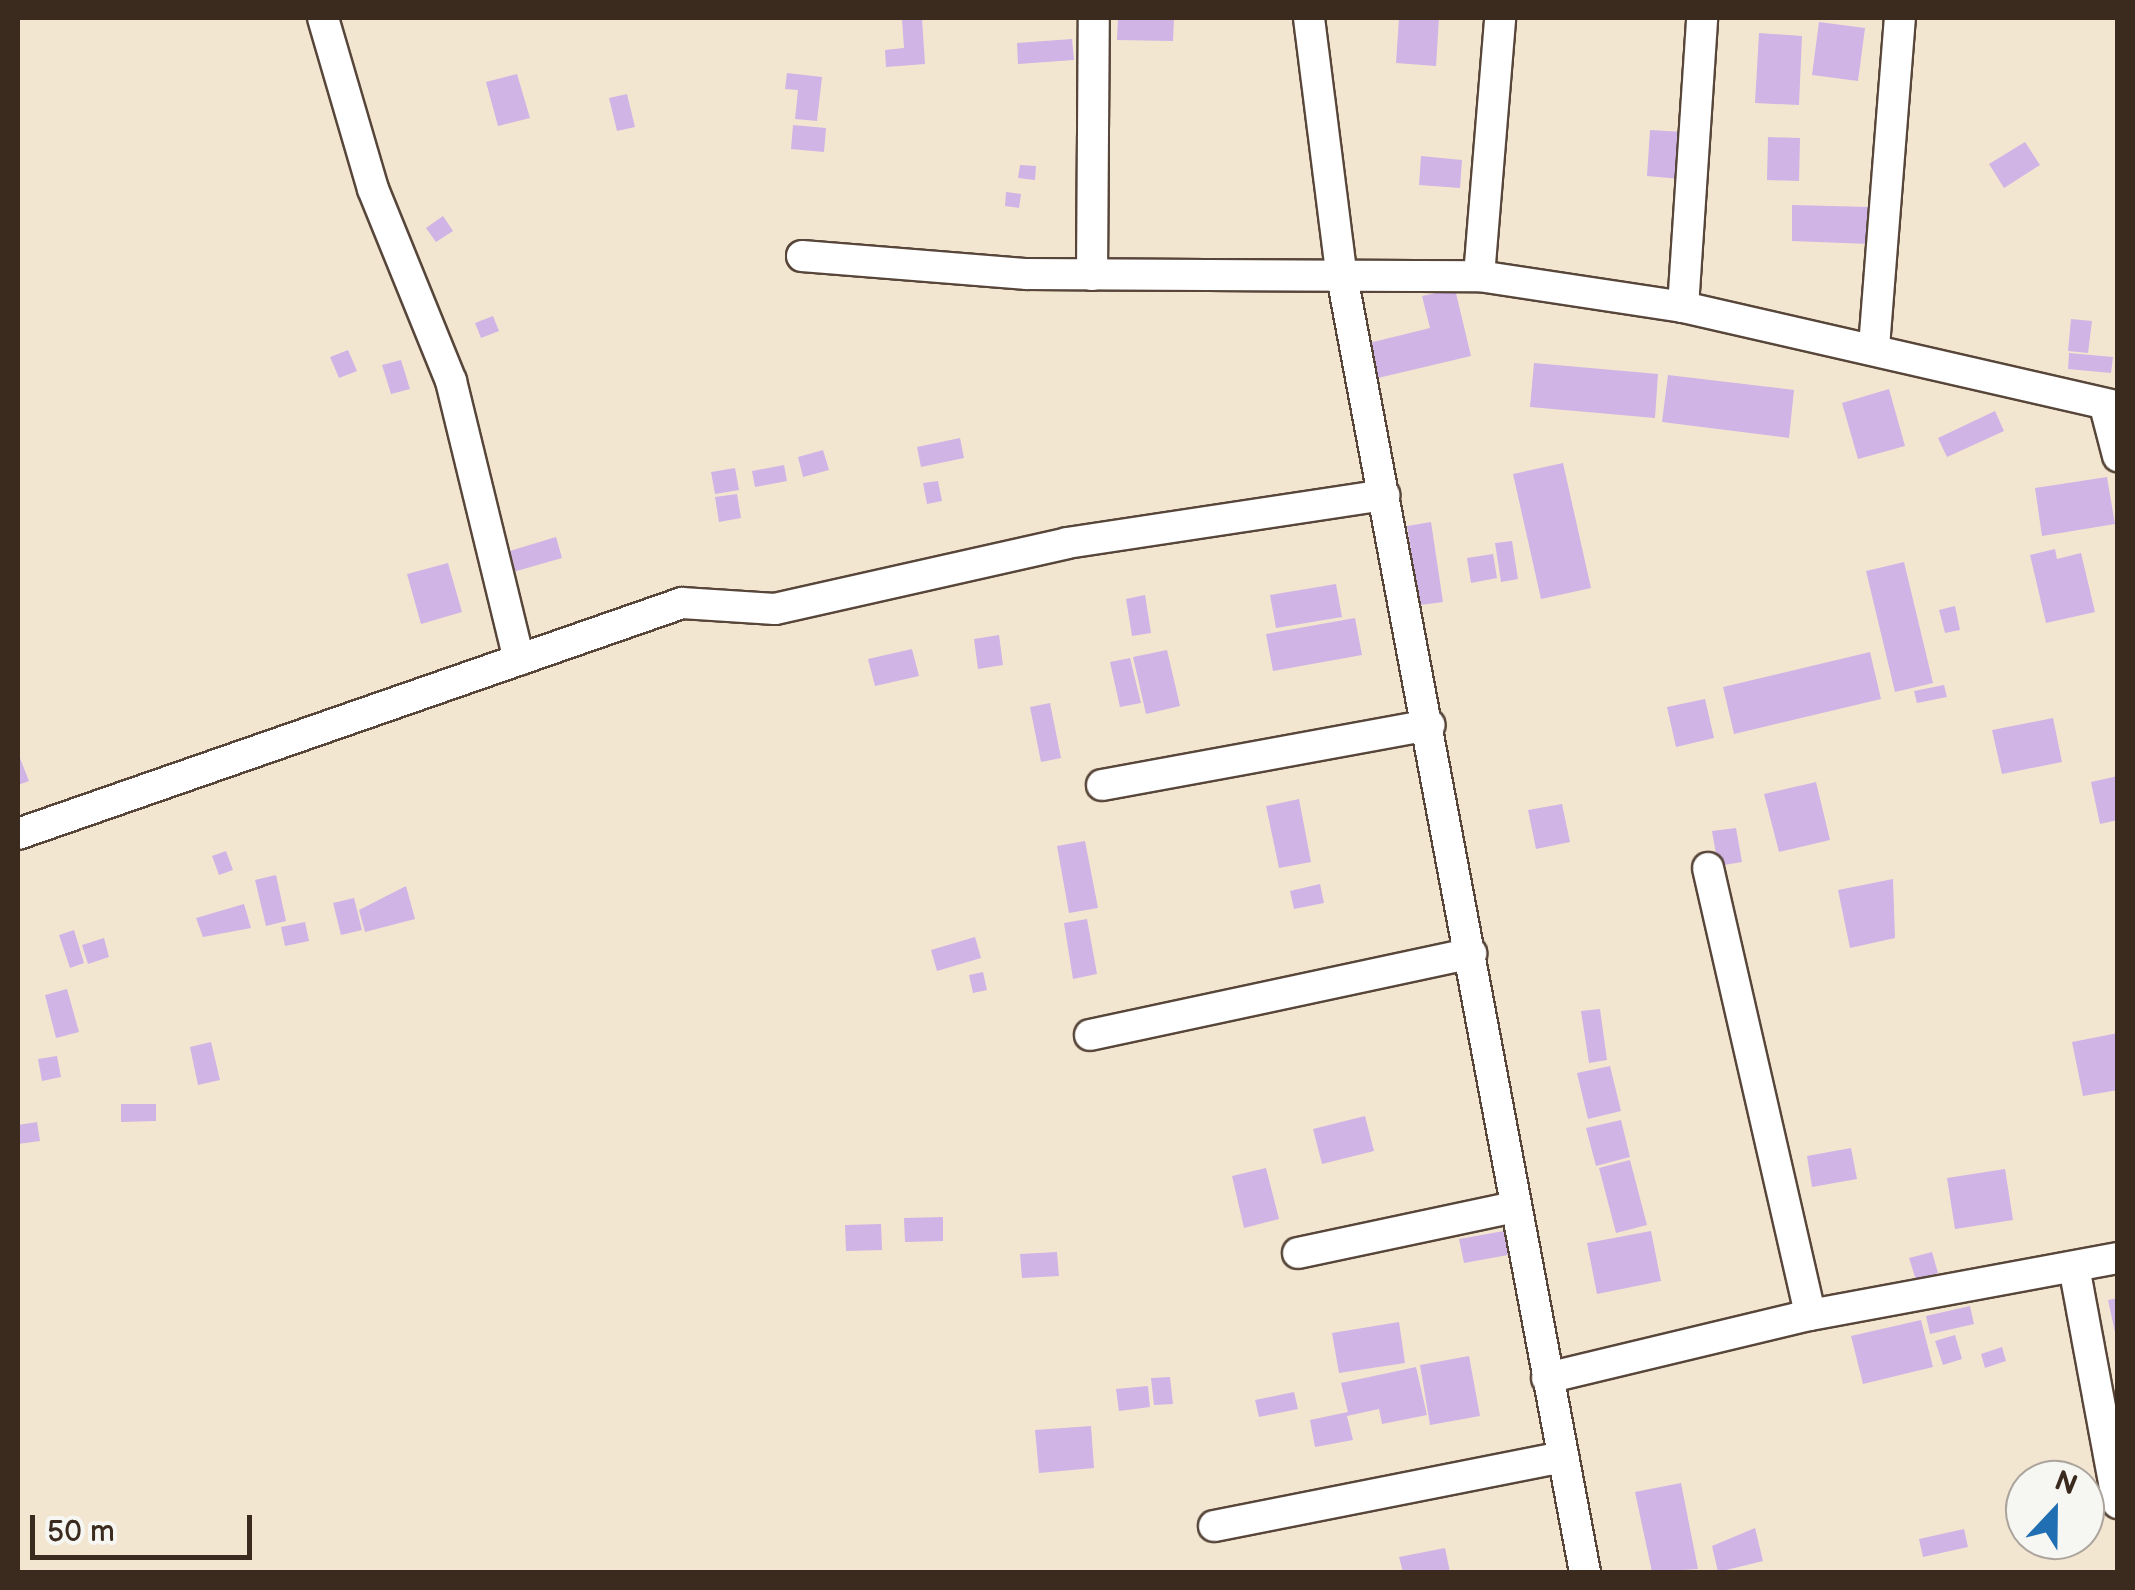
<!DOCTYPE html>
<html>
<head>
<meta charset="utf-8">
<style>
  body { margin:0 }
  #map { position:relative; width:2135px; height:1590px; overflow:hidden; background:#f3e6d1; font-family:"Balsamiq Sans",sans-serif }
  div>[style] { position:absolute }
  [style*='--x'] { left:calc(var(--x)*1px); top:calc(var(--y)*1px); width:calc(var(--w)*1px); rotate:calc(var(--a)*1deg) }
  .building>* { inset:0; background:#cfb4e5 }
  .roads { filter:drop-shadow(2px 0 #574639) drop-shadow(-2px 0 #574639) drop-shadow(0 2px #574639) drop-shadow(0 -2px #574639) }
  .minor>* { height:30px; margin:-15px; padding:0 15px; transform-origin:15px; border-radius:15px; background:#fff }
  span { translate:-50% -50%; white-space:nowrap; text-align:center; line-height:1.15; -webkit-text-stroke:9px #f6f6f2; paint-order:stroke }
  .frame { position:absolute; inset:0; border:20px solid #3b2a1e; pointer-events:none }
  .north { position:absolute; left:2005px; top:1460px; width:100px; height:100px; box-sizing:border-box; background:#f6f6f2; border:2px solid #aba49d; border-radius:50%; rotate:22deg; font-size:28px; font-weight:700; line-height:40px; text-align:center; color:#3b2a1e }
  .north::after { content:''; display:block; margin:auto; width:35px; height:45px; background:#1f6fb2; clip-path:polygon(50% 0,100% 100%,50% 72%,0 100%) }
  .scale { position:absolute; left:30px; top:1515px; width:222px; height:45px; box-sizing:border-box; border:5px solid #3b2a1e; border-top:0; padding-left:12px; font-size:30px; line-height:35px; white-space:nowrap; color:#3b2a1e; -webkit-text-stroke:8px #f6f6f2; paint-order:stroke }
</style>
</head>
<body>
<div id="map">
  <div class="building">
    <i style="clip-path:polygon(922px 18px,925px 64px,886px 67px,885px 50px,904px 48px,902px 19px)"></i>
    <i style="clip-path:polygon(1118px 18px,1174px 18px,1173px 41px,1117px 40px)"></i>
    <i style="clip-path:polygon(1399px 18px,1439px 18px,1436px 66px,1396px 63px)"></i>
    <i style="clip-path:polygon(1819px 22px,1865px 28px,1858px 81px,1812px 75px)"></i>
    <i style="clip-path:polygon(1759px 33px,1802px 36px,1799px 105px,1755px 103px)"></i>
    <i style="clip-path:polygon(1072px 39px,1074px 60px,1018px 64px,1017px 43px)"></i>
    <i style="clip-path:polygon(787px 73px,822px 77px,817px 121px,795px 119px,798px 90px,785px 89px)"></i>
    <i style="clip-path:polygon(517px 74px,530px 118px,498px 126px,486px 82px)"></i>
    <i style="clip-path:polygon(627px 94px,635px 127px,617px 131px,609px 98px)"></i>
    <i style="clip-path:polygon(793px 125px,826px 128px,824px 152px,791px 149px)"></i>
    <i style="clip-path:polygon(1650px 130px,1684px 132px,1681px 179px,1647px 176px)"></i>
    <i style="clip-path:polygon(1768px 137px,1800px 138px,1799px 181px,1767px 180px)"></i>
    <i style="clip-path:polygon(2025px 142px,2040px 165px,2004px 188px,1989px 164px)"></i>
    <i style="clip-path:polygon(1421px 156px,1462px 160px,1460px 188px,1419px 185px)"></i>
    <i style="clip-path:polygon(1020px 165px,1036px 166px,1035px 180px,1018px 178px)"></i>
    <i style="clip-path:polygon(1006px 192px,1021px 194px,1019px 208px,1005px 206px)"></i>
    <i style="clip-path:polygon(1792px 205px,1870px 207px,1869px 244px,1792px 241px)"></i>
    <i style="clip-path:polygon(443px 216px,453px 231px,436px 242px,426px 228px)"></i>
    <i style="clip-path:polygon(1455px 289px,1471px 356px,1378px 378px,1369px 343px,1430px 328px,1422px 296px)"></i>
    <i style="clip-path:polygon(493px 316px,499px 331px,481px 338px,475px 323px)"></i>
    <i style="clip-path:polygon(2071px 319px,2092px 321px,2088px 353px,2068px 351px)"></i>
    <i style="clip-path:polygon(348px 350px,357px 371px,339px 378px,330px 357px)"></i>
    <i style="clip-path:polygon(2069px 353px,2113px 357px,2111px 373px,2068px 369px)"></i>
    <i style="clip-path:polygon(401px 360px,410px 389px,391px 394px,382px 365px)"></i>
    <i style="clip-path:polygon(1534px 363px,1658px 374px,1655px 418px,1530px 407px)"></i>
    <i style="clip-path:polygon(1668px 375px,1794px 390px,1789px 438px,1662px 422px)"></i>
    <i style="clip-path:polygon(1889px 389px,1905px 446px,1858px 459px,1842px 403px)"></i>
    <i style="clip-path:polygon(1995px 411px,2004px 431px,1947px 457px,1938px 438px)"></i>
    <i style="clip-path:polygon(960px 438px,964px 458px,921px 467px,917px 447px)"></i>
    <i style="clip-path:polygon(823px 450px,829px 470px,803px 477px,798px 457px)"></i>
    <i style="clip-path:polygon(1563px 463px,1591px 588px,1541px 599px,1513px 474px)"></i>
    <i style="clip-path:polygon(784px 465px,787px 481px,755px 487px,752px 471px)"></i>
    <i style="clip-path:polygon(735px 468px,739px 490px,715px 494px,711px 472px)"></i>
    <i style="clip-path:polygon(2107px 477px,2115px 524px,2042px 536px,2035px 488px)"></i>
    <i style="clip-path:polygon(938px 481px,942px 501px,927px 504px,923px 483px)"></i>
    <i style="clip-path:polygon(737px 494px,741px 518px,719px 522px,715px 497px)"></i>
    <i style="clip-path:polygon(1431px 522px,1443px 602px,1420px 605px,1407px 526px)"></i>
    <i style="clip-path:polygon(556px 537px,562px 558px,513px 572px,506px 552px)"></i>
    <i style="clip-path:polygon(1512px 541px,1518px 579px,1501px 582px,1495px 543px)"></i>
    <i style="clip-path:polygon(2055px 549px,2057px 559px,2081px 553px,2095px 612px,2046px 623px,2030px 555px)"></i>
    <i style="clip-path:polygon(1493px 554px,1497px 578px,1471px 583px,1467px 558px)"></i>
    <i style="clip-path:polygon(1904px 562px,1933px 683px,1895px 692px,1866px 571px)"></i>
    <i style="clip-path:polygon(448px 563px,462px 612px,421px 624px,407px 574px)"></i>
    <i style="clip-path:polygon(1336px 584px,1342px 617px,1276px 628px,1270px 595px)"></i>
    <i style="clip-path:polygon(1145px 595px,1151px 633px,1132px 636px,1126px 599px)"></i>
    <i style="clip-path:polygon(1955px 606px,1960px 630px,1945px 633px,1939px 610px)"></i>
    <i style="clip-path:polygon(1355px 618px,1362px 655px,1273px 671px,1266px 634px)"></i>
    <i style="clip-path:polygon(999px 635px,1003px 665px,978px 669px,974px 639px)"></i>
    <i style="clip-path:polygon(912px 649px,919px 676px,875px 686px,868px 659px)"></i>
    <i style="clip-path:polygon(1167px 650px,1180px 706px,1146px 714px,1133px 657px)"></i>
    <i style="clip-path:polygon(1870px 652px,1881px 699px,1734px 734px,1723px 687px)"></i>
    <i style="clip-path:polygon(1130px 658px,1141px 703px,1120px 707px,1110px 662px)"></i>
    <i style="clip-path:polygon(1944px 685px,1947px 697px,1917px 703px,1914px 691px)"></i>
    <i style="clip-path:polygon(1705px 699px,1714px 738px,1676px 747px,1667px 707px)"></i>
    <i style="clip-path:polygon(1050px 703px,1061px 758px,1041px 762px,1030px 707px)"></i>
    <i style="clip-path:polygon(2053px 718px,2062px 762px,2002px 774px,1992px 730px)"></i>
    <i style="clip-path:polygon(18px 753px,29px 781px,18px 785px)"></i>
    <i style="clip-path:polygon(2118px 776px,2118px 820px,2100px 824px,2091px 782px)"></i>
    <i style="clip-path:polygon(1816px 782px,1830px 840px,1779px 852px,1764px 794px)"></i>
    <i style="clip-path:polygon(1299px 799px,1311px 862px,1279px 868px,1266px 806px)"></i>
    <i style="clip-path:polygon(1562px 804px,1570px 842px,1536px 849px,1528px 810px)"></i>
    <i style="clip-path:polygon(1736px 828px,1742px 862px,1718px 866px,1712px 831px)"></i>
    <i style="clip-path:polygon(1085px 841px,1098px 908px,1069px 913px,1057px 846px)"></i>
    <i style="clip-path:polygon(226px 851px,233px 870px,219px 875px,212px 856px)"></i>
    <i style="clip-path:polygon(276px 875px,286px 921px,266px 926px,255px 880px)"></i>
    <i style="clip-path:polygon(1893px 879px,1895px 938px,1850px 948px,1838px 890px)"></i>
    <i style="clip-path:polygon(1320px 884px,1324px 903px,1294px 909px,1290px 891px)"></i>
    <i style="clip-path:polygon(406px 886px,415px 919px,365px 932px,359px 910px)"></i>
    <i style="clip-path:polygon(354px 898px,362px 930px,341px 935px,333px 903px)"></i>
    <i style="clip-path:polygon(244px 904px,251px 928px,203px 937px,196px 918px)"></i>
    <i style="clip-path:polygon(1087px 919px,1097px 974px,1073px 979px,1064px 923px)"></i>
    <i style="clip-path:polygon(305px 922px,309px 941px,285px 946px,281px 927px)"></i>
    <i style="clip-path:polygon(74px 930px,84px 963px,70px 968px,59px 935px)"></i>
    <i style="clip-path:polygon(975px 937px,981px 958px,937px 971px,931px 950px)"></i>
    <i style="clip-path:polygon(104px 938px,109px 957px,88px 964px,82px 945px)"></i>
    <i style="clip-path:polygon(983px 972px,987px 990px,973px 993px,969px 975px)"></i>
    <i style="clip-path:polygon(67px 989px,79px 1032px,56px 1038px,45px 995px)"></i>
    <i style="clip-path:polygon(1600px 1009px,1607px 1060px,1589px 1063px,1581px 1011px)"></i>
    <i style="clip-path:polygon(2118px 1033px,2118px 1090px,2083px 1096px,2072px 1042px)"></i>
    <i style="clip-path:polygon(211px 1042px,220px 1080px,198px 1085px,190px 1047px)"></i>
    <i style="clip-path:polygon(57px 1056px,61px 1077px,42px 1081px,38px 1059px)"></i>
    <i style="clip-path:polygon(1610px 1066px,1621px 1111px,1588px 1119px,1577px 1073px)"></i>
    <i style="clip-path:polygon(121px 1104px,156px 1104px,156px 1121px,121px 1122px)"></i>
    <i style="clip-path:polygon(1365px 1116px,1374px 1151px,1322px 1164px,1313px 1129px)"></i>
    <i style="clip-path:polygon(1621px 1120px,1630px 1157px,1596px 1166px,1586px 1128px)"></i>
    <i style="clip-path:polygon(37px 1122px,40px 1141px,18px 1144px,18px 1125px)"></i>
    <i style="clip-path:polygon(1851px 1148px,1857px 1179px,1812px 1187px,1807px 1156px)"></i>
    <i style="clip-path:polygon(1630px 1160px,1647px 1225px,1616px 1233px,1599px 1168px)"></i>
    <i style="clip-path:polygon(1266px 1168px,1279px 1219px,1244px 1228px,1232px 1176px)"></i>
    <i style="clip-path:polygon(2005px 1169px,2013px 1220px,1955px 1229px,1947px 1178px)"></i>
    <i style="clip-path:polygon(943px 1217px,943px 1241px,905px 1242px,904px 1218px)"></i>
    <i style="clip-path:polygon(881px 1224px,882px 1250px,846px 1251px,845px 1225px)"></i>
    <i style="clip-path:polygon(1504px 1231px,1508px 1255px,1464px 1263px,1459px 1239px)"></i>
    <i style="clip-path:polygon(1651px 1231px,1661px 1281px,1597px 1294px,1587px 1243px)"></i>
    <i style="clip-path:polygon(1057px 1252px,1059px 1276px,1022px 1278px,1020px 1254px)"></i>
    <i style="clip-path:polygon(1932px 1252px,1938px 1273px,1916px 1280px,1909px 1258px)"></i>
    <i style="clip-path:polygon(2118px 1298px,2118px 1337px,2116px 1337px,2108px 1300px)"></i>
    <i style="clip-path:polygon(1970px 1306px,1974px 1324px,1930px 1334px,1926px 1316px)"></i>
    <i style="clip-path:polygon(1921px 1320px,1933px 1367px,1863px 1384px,1851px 1336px)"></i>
    <i style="clip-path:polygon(1399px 1322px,1405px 1363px,1339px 1373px,1332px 1333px)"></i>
    <i style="clip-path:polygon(1955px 1335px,1962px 1359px,1943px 1365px,1935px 1341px)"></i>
    <i style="clip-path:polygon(2002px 1347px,2006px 1361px,1985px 1368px,1981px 1354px)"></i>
    <i style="clip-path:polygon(1469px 1356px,1480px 1416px,1430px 1425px,1420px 1365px)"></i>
    <i style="clip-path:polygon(1416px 1367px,1427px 1415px,1382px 1424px,1379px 1409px,1347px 1416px,1353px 1440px,1315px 1447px,1310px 1420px,1348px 1412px,1341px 1383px)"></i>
    <i style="clip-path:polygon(1170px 1377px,1173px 1404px,1154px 1405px,1151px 1378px)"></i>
    <i style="clip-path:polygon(1148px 1386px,1150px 1407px,1119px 1411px,1116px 1389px)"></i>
    <i style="clip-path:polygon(1294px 1392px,1298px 1409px,1259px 1417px,1255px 1400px)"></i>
    <i style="clip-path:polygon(1091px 1426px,1094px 1468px,1039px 1473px,1035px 1430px)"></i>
    <i style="clip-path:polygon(1681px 1483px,1698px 1569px,1652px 1572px,1635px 1492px)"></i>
    <i style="clip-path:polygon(1755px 1528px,1763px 1561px,1718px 1572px,1712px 1546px)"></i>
    <i style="clip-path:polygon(1964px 1529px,1968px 1547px,1923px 1557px,1919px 1539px)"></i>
    <i style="clip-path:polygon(1445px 1548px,1450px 1572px,1403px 1572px,1399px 1557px)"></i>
  </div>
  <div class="roads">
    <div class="minor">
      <i style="--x:323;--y:18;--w:178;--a:73.7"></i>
      <i style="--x:373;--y:189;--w:207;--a:67.9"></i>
      <i style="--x:451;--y:381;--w:287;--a:76.3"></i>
      <i style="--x:1309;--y:18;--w:255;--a:82.8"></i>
      <i style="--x:1341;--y:271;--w:1324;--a:79.38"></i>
      <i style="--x:802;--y:256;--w:226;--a:4.6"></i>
      <i style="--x:1027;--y:274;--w:452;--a:0.3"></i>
      <i style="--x:1479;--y:276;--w:206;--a:8.6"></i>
      <i style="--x:1683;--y:307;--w:446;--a:12.9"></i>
      <i style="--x:1092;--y:275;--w:257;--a:-89.6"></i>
      <i style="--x:1479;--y:276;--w:259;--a:-85.3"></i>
      <i style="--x:1683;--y:307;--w:290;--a:-86.2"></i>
      <i style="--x:1874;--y:347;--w:330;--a:-85.5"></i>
      <i style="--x:2105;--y:406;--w:52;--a:75.4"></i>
      <i style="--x:1102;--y:785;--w:333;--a:-10.4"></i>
      <i style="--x:18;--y:834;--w:703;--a:-19.18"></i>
      <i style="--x:682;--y:603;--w:93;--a:3.7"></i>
      <i style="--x:775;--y:609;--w:299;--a:-12.7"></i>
      <i style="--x:1067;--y:543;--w:321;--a:-8.6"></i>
      <i style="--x:1708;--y:868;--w:458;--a:77.1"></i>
      <i style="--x:1090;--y:1035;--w:390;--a:-12.1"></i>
      <i style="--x:1298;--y:1253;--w:222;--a:-12"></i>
      <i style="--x:2075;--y:1272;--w:235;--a:79.5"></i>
      <i style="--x:1547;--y:1378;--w:270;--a:-13.5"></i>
      <i style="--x:1810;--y:1315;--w:313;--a:-10.5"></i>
      <i style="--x:1214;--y:1526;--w:356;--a:-11.2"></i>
    </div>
  </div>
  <div class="frame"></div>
  <div class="north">N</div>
  <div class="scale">50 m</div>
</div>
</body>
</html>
